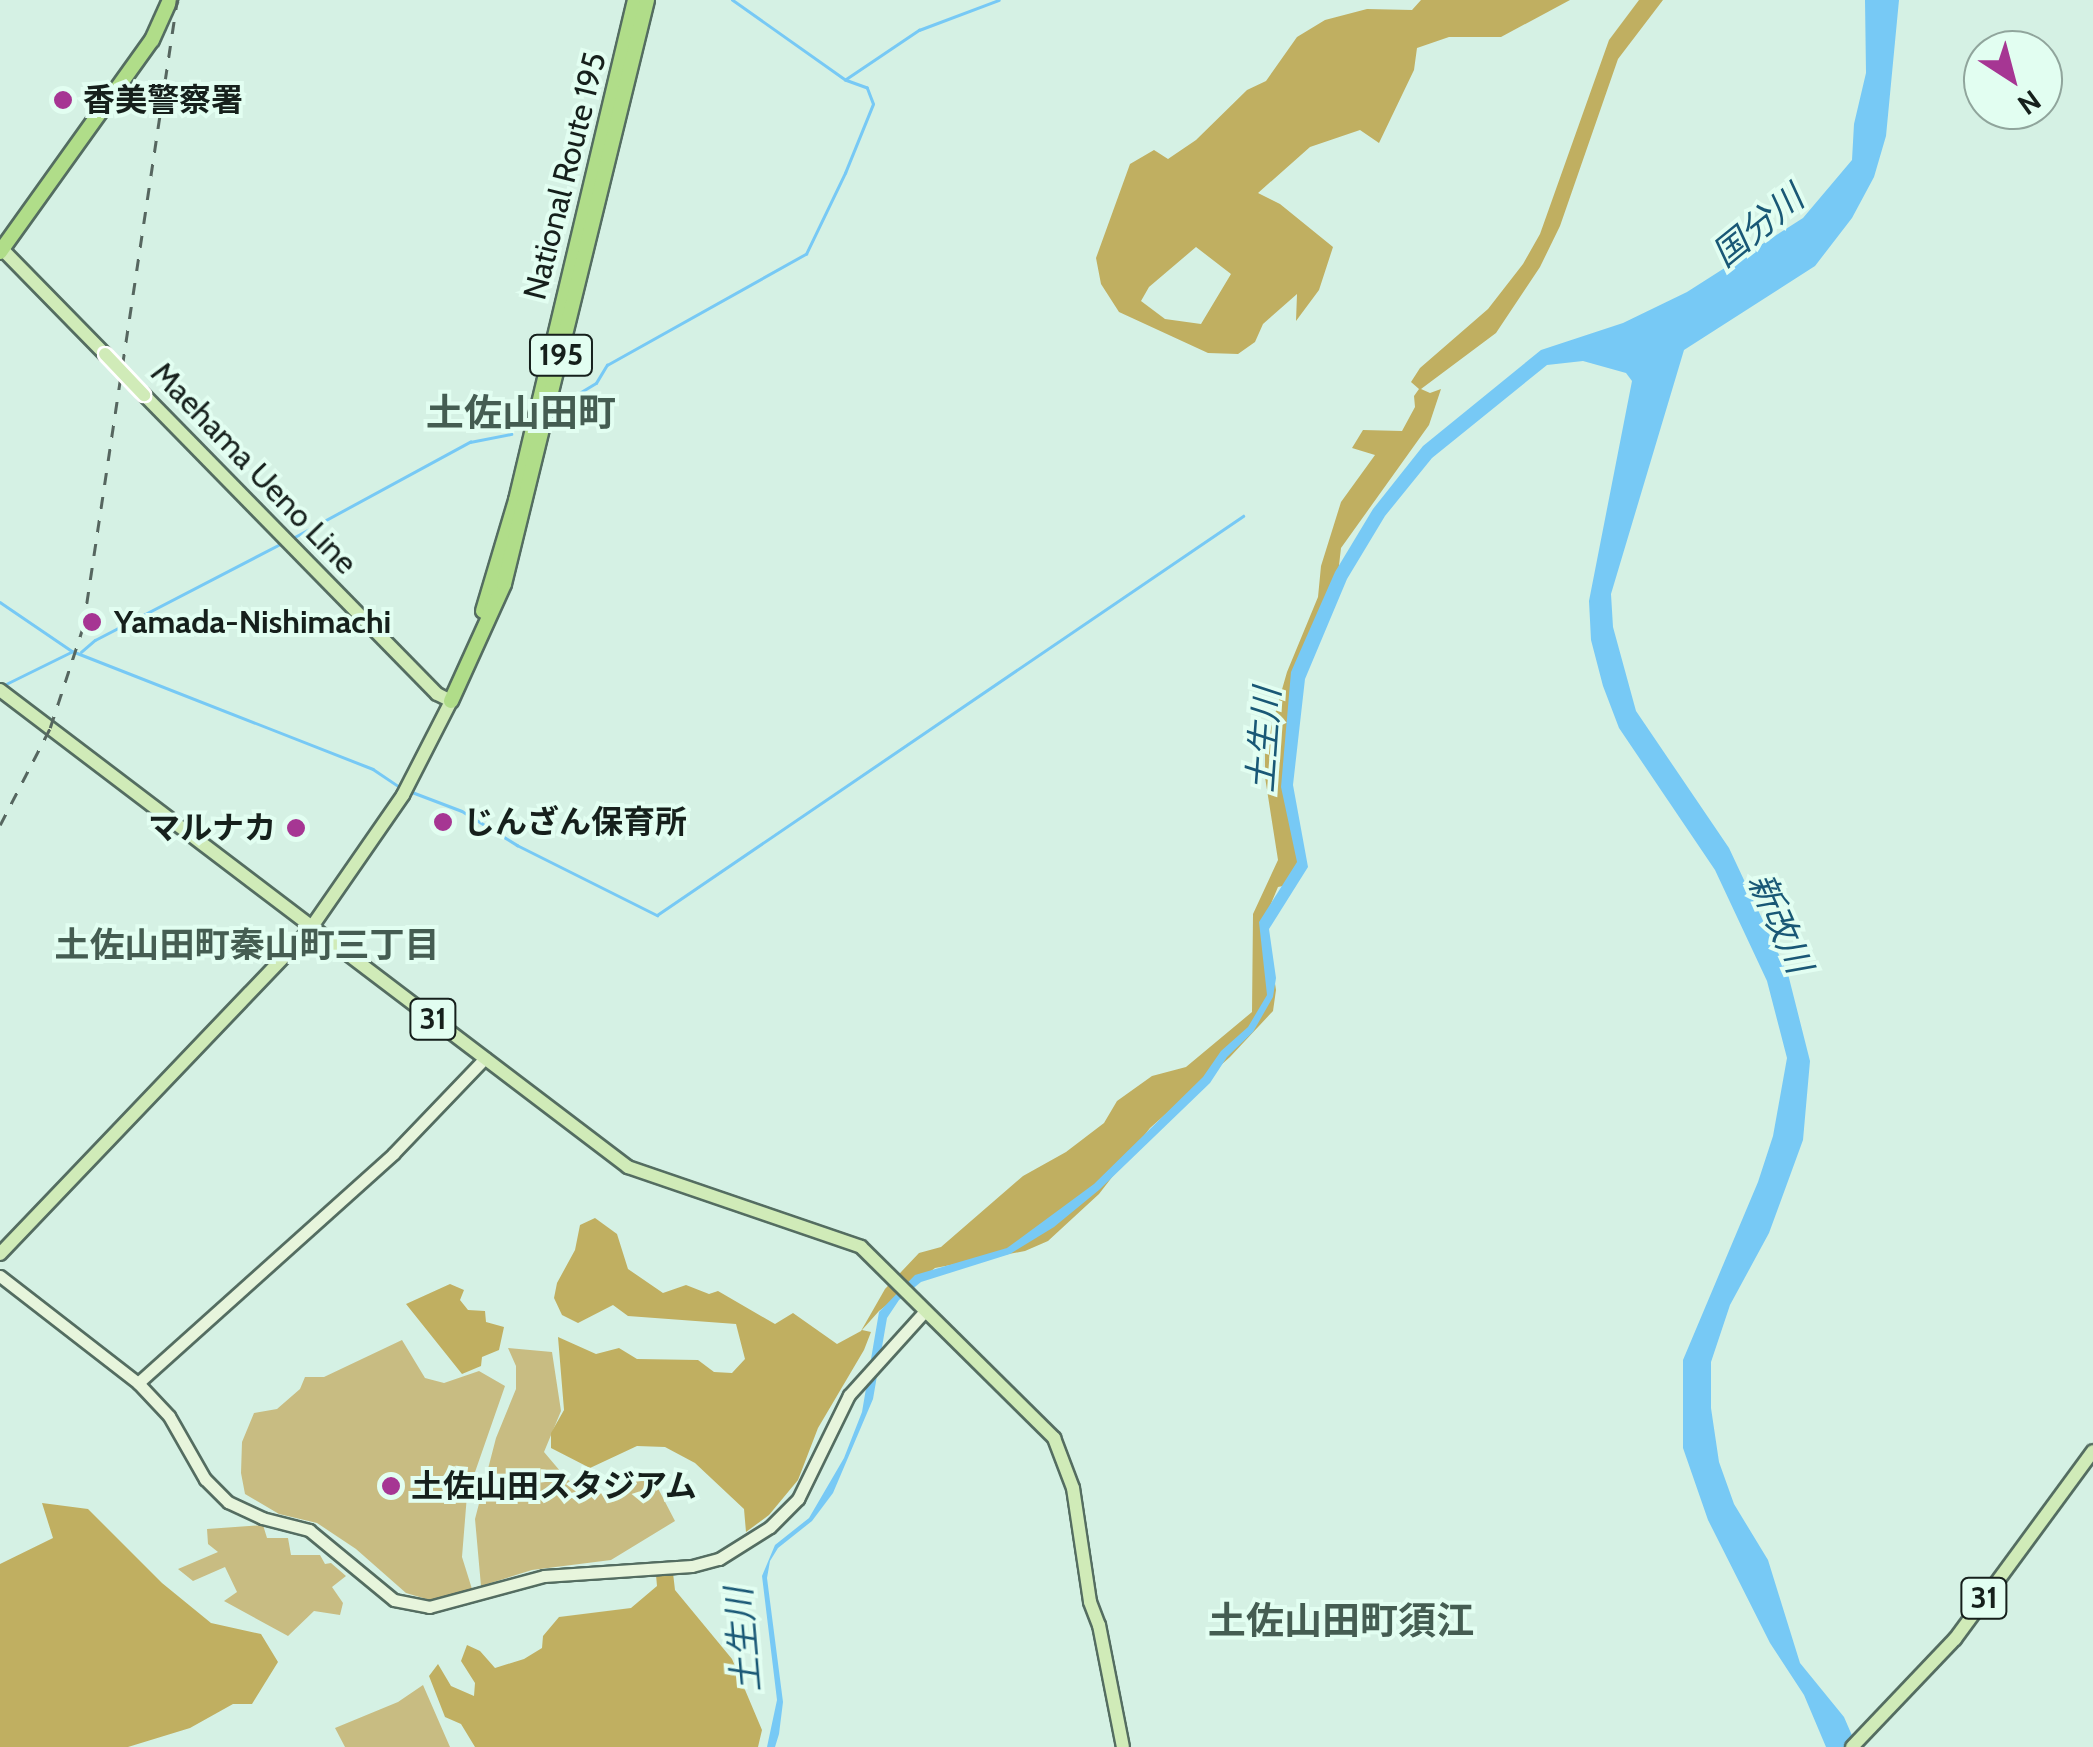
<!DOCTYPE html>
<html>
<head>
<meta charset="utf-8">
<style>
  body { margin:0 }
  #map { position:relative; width:2093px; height:1747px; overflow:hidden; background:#d5f1e4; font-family:Cabin,"Noto Sans JP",sans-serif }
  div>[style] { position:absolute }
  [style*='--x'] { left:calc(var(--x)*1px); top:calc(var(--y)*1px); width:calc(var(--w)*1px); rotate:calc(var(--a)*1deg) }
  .green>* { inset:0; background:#c8bc82 }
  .forest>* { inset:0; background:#c0af61 }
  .water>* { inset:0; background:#77c9f5 }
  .stream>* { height:2.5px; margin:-1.25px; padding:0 1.25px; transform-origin:1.25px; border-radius:1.25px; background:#77c9f5 }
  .roads { filter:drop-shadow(2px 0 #546d61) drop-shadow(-2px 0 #546d61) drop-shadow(0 2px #546d61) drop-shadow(0 -2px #546d61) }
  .secondary>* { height:11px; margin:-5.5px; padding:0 5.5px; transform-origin:5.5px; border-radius:5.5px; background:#e7f5dc }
  .primary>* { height:12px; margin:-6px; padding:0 6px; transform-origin:6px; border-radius:6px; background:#d0ebb8 }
  .highway>* { height:14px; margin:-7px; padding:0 7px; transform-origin:7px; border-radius:7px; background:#b0dd89 }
  .rail>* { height:2.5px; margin-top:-1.25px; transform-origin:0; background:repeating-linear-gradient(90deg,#56665f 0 12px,transparent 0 24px) }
  .bridges { filter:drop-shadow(2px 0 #fff) drop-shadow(-2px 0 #fff) drop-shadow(0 2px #fff) drop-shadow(0 -2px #fff) }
  .primary-bridge>* { height:12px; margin:-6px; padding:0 6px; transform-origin:6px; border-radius:6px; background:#d0ebb8 }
  .dots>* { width:28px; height:28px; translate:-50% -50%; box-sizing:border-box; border:5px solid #e2fef1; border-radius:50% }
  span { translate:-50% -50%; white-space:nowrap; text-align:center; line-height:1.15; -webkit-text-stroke:8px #e2fef1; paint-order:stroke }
  .shield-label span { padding:2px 8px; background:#e2fef1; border:2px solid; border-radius:8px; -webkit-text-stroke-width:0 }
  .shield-label { font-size:30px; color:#16201c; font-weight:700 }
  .poi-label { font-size:32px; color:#16201c; font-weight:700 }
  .left { translate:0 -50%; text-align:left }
  .right { translate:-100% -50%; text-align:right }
  .street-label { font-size:32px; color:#16201c }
  .water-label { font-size:35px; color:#195876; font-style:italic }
  .neighbourhood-label { font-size:35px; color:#455d52; font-weight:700 }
  .quarter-label { font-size:38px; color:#455d52; font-weight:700 }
  .north { position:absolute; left:1963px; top:30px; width:100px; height:100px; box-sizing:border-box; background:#e2fef1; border:2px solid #90a59c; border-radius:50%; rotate:144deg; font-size:28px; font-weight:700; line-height:40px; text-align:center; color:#16201c }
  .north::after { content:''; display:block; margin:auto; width:35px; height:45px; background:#a63693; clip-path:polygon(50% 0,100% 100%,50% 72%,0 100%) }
</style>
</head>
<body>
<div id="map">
  <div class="green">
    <i style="clip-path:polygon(402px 1340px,425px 1378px,444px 1383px,479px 1371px,505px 1386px,467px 1495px,462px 1557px,472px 1589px,433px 1601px,406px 1593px,356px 1549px,317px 1523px,279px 1514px,245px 1494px,241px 1473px,242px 1442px,254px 1413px,277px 1409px,300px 1389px,305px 1377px,324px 1377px)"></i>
    <i style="clip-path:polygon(508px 1348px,552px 1352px,561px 1411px,544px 1452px,566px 1478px,589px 1498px,650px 1473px,675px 1521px,611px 1560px,532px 1570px,481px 1586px,475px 1519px,496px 1438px,516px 1389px,516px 1366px)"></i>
    <i style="clip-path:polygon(263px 1525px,267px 1538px,288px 1538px,291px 1555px,320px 1555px,325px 1564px,331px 1563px,346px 1576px,332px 1587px,343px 1603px,340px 1615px,314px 1611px,288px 1636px,224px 1601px,237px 1592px,225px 1567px,193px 1581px,178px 1569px,218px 1552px,208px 1544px,207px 1529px)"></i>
    <i style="clip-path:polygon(423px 1685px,450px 1747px,345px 1747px,335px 1728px,398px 1702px)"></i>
  </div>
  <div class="forest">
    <i style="clip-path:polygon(evenodd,1421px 0,1570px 0,1501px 37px,1449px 37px,1417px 48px,1414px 70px,1379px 143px,1360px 130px,1310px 147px,1258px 193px,1280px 204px,1333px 247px,1319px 290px,1296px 321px,1297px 294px,1263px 324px,1255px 342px,1238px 354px,1208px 353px,1119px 312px,1101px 284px,1096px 258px,1130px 164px,1154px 150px,1168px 159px,1196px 140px,1247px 90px,1266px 81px,1297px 37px,1325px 20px,1367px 9px,1412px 10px,1421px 0,1196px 247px,1231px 274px,1201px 324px,1165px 319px,1141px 301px,1149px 287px,1196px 247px)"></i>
    <i style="clip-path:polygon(1639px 0,1663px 0,1618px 59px,1560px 226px,1540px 267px,1496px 333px,1421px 389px,1430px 393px,1441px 389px,1429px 425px,1341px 548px,1337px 583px,1298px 671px,1286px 740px,1299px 858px,1293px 884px,1278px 887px,1265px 918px,1276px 990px,1273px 1011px,1230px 1057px,1150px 1128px,1099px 1194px,1048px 1241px,1025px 1251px,935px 1268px,879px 1311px,862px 1330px,871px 1332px,864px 1350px,818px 1428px,798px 1480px,769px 1515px,746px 1532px,744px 1509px,695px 1463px,665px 1447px,637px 1446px,590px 1468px,551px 1448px,551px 1433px,564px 1410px,558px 1337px,596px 1354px,619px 1348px,637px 1359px,698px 1360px,714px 1372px,732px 1373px,745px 1359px,736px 1324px,628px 1316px,613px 1305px,578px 1323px,562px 1315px,554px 1298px,557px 1283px,575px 1250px,580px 1225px,595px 1218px,617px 1234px,628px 1269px,663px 1293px,686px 1285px,709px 1294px,718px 1291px,775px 1324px,793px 1313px,837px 1344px,861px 1331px,885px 1289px,919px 1253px,941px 1247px,1023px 1176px,1066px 1152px,1104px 1123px,1117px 1101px,1152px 1076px,1186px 1067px,1252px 1012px,1253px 914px,1278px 860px,1265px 777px,1265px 749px,1287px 672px,1318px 597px,1321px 566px,1341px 502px,1375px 455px,1352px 448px,1363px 430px,1402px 431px,1415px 407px,1414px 396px,1419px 389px,1411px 382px,1420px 368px,1488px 309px,1523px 264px,1540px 234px,1609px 40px)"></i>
    <i style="clip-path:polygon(450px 1284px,464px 1290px,460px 1300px,468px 1310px,485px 1311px,486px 1322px,504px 1327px,499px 1350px,482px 1357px,481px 1366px,462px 1374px,406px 1304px)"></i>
    <i style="clip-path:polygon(42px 1503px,88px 1509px,162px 1583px,211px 1623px,261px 1634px,278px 1662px,252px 1704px,233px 1704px,190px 1728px,128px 1747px,0 1747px,0 1564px,53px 1538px)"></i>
    <i style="clip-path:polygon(673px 1573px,675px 1590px,732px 1659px,762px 1730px,758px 1747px,475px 1747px,461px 1724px,445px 1717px,429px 1676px,438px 1664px,451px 1686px,474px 1696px,475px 1683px,461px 1661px,467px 1645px,480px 1651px,495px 1668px,524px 1659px,542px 1648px,543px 1636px,559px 1617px,631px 1608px,657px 1586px,656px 1575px)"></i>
  </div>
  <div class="water">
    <i style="clip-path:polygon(1865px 0,1899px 0,1886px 136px,1874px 177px,1852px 218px,1815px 266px,1684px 350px,1611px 594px,1613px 627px,1636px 711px,1729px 848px,1788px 974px,1810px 1061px,1803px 1140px,1769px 1233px,1730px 1305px,1711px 1362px,1711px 1408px,1719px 1462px,1734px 1504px,1768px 1560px,1800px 1663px,1844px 1717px,1857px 1747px,1826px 1747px,1804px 1695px,1770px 1643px,1708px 1520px,1683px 1448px,1683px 1360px,1758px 1182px,1773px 1136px,1787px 1058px,1767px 981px,1715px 870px,1619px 728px,1603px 686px,1591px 640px,1589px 601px,1632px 381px,1626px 373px,1583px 361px,1547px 365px,1432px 458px,1385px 516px,1347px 579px,1305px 679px,1293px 785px,1308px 867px,1269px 929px,1276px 978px,1273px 997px,1253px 1032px,1227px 1057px,1210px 1083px,1099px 1190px,1054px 1227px,1010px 1254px,921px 1282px,899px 1300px,887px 1318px,873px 1399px,833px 1493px,812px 1521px,778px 1548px,770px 1561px,767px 1578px,783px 1702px,779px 1734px,775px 1747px,767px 1747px,777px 1700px,762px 1576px,775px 1545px,809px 1518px,844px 1458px,862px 1412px,879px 1312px,915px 1275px,1007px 1248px,1094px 1184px,1203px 1077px,1221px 1051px,1248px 1027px,1267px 995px,1259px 922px,1297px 862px,1281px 787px,1291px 672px,1335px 572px,1373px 509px,1423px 446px,1541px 350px,1623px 323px,1687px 292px,1803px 218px,1852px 160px,1854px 124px,1866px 73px)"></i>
  </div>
  <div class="stream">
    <i style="--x:846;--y:79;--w:88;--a:-33.9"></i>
    <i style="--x:919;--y:30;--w:85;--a:-20.6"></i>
    <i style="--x:569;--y:410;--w:12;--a:-81"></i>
    <i style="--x:571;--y:398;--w:29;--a:-31"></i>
    <i style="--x:596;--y:383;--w:21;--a:-59"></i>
    <i style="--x:607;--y:365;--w:228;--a:-29.2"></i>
    <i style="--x:806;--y:254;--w:90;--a:-64.3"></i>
    <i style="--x:845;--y:173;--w:74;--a:-67.9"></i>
    <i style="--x:873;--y:104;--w:17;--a:-111"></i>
    <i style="--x:867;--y:88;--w:23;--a:-160"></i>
    <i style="--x:845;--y:80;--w:138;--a:-144.7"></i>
    <i style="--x:291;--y:539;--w:204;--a:-28.5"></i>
    <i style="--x:470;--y:442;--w:42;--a:-11"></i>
    <i style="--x:0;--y:602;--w:87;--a:34.2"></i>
    <i style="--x:72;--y:651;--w:323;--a:21.4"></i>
    <i style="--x:373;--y:769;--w:32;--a:34"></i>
    <i style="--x:81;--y:652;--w:18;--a:-41"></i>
    <i style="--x:95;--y:640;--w:213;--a:-27.4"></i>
    <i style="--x:2;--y:686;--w:77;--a:-26.2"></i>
    <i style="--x:412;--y:792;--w:53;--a:20.8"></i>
    <i style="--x:462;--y:811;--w:65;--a:31.7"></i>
    <i style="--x:517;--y:845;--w:157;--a:26.6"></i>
    <i style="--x:657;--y:915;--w:709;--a:-34.25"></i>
  </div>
  <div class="roads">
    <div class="secondary">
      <i style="--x:0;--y:1276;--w:175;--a:37.8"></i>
      <i style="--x:138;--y:1383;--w:45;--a:46.8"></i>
      <i style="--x:169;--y:1416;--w:73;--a:60.3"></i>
      <i style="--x:205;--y:1479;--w:33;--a:45"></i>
      <i style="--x:228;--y:1502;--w:38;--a:25"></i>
      <i style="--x:262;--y:1518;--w:49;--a:14.3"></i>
      <i style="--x:309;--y:1530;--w:110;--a:39.5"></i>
      <i style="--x:394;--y:1600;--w:36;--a:11"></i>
      <i style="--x:429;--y:1607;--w:119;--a:-15.1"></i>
      <i style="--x:544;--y:1576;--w:148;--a:-3.9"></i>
      <i style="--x:692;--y:1566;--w:28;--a:-15"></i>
      <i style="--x:719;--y:1559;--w:60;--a:-32.1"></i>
      <i style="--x:770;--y:1527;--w:40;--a:-45"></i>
      <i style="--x:798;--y:1499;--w:116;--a:-63.9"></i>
      <i style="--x:849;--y:1395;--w:113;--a:-47.9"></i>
      <i style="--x:138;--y:1383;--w:343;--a:-41.9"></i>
      <i style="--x:393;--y:1154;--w:133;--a:-46.2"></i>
    </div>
    <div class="primary">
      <i style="--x:2;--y:249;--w:147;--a:45.6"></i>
      <i style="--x:0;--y:690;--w:789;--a:37.22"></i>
      <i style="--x:628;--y:1167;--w:246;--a:18.9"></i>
      <i style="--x:861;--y:1247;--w:272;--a:44.7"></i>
      <i style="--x:1054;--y:1438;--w:53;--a:69.2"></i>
      <i style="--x:1073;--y:1488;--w:115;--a:81.5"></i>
      <i style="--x:1090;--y:1602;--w:25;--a:69"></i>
      <i style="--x:1099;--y:1625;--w:124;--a:78.9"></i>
      <i style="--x:0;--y:1254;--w:451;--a:-46.3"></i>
      <i style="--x:311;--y:928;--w:162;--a:-55.3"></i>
      <i style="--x:403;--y:795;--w:106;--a:-62.9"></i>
      <i style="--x:451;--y:701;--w:16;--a:-153"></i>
      <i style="--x:437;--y:694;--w:419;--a:-134.4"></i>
      <i style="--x:1852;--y:1747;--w:149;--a:-46.4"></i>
      <i style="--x:1955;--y:1639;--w:233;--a:-53.7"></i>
    </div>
    <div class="highway">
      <i style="--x:0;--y:252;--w:261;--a:-54.4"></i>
      <i style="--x:152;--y:40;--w:44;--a:-65.8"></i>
      <i style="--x:483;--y:611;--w:116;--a:-73.4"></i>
      <i style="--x:516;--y:500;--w:514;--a:-76.61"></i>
      <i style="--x:451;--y:701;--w:128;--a:-65.6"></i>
      <i style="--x:504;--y:584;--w:601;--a:-76.24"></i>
    </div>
  </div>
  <div class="rail">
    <i style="--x:0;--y:825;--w:109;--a:-62.7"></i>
    <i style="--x:50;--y:728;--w:106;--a:-71.9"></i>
    <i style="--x:83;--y:627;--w:634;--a:-81.47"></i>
  </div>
  <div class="bridges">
    <div class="primary-bridge">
      <i style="--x:105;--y:354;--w:57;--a:46.4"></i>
    </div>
  </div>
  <div class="dots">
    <i style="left:63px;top:100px;background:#a63693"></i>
    <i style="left:92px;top:622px;background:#a63693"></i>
    <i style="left:443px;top:822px;background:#a63693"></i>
    <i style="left:296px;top:828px;background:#a63693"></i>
    <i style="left:391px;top:1486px;background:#a63693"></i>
  </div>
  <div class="shield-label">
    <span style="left:561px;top:355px">195</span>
    <span style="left:433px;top:1019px">31</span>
    <span style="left:1984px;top:1598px">31</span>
  </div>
  <div class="poi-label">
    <span class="left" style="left:83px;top:100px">香美警察署</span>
    <span class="left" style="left:114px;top:622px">Yamada-Nishimachi</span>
    <span class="left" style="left:463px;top:822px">じんざん保育所</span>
    <span class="right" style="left:276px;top:828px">マルナカ</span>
    <span class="left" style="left:411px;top:1486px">土佐山田スタジアム</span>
  </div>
  <div class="street-label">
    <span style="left:565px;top:176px;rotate:-76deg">National Route 195</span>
    <span style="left:254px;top:468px;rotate:46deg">Maehama Ueno Line</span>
  </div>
  <div class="water-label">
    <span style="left:1758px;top:226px;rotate:-39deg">国分川</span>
    <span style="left:1264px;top:740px;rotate:-86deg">土生川</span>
    <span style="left:1780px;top:923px;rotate:66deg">新改川</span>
    <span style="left:743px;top:1640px;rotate:-95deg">土生川</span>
  </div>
  <div class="neighbourhood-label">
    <span style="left:247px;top:945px">土佐山田町秦山町三丁目</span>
  </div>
  <div class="quarter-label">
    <span style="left:521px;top:413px">土佐山田町</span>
    <span style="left:1341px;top:1621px">土佐山田町須江</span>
  </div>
  <div class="north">N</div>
</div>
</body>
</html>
